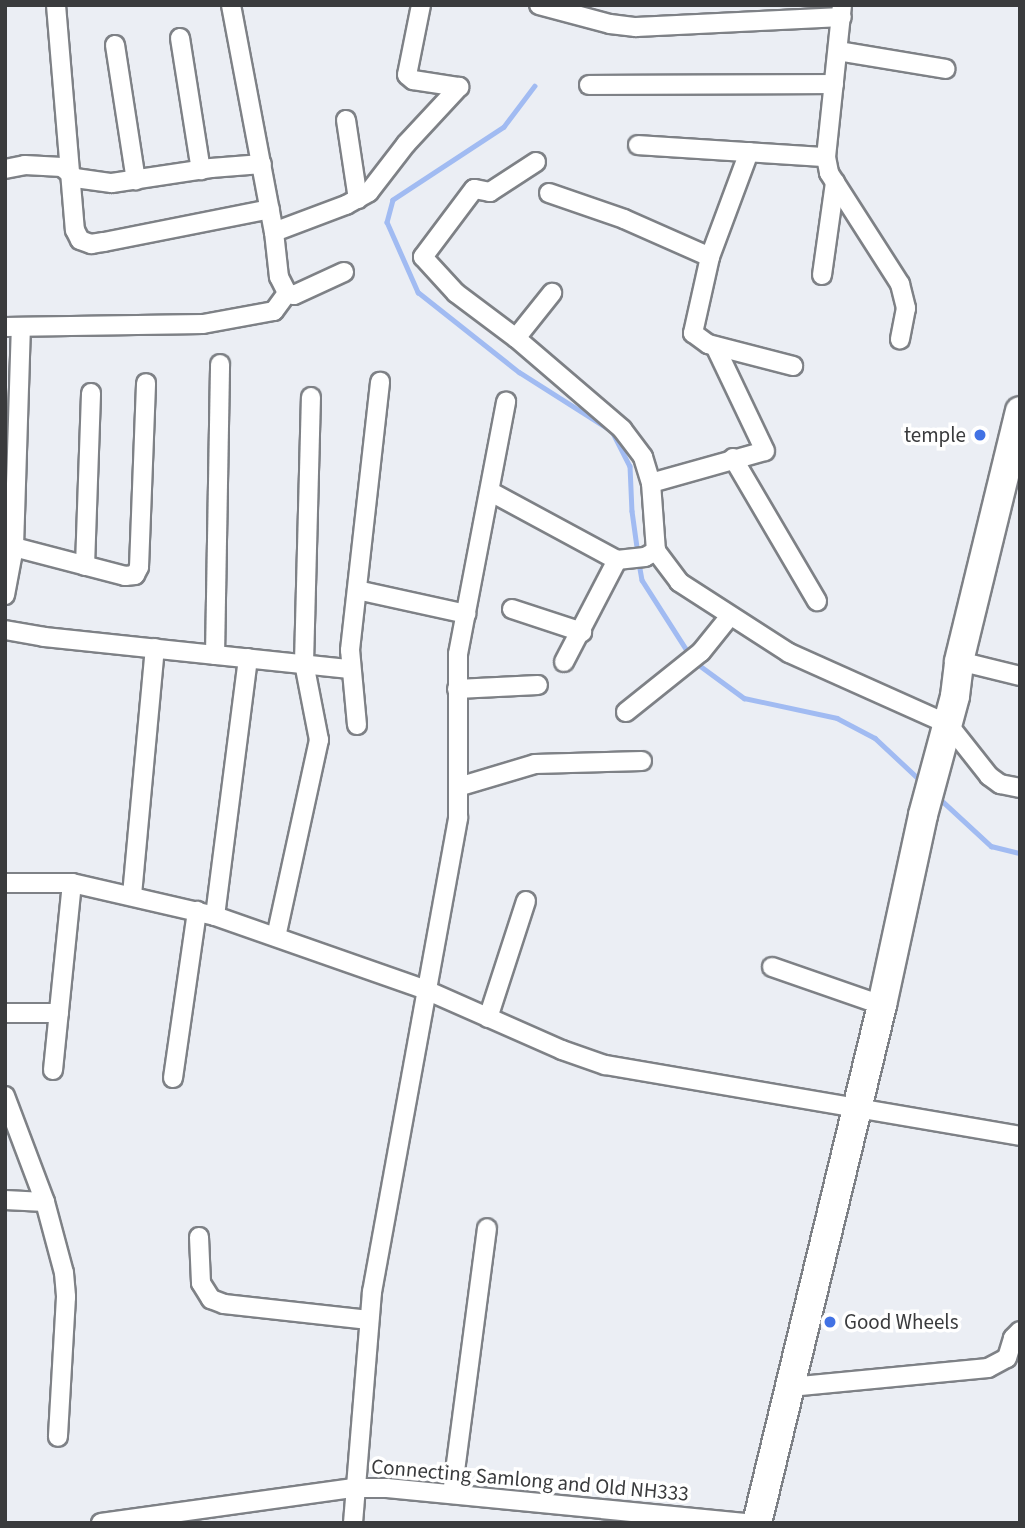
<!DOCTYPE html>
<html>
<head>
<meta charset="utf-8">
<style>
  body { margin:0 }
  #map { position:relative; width:1025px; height:1528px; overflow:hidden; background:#ebeef4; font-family:"Source Sans 3",sans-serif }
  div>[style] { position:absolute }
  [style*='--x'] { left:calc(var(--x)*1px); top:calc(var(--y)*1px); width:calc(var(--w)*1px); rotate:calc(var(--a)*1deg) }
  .stream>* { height:4.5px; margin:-2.25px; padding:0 2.25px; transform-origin:2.25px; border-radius:2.25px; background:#a1bbf2 }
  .roads { filter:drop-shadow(2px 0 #7e8186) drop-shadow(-2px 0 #7e8186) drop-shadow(0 2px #7e8186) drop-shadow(0 -2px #7e8186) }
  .street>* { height:18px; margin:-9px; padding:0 9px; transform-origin:9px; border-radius:9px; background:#fff }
  .primary>* { height:28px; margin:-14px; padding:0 14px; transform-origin:14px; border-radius:14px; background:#fff }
  .dots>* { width:19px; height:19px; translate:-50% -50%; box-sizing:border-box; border:4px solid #fff; border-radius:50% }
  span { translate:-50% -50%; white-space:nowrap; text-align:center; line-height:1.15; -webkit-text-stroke:7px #fff; paint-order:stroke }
  .poi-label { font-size:21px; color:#3a3b3d }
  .right { translate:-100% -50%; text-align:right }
  .left { translate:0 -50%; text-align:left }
  .street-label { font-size:21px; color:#3a3b3d }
  .frame { position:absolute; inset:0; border:7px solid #3a3b3d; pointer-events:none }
</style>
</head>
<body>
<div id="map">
  <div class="stream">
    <i style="--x:535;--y:86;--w:51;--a:127.1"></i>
    <i style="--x:504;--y:127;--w:133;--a:146.7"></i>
    <i style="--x:393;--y:200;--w:23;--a:105"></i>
    <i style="--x:387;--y:222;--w:77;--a:66.1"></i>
    <i style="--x:418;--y:292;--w:129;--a:38.4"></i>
    <i style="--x:519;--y:372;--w:110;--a:32.4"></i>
    <i style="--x:612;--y:431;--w:39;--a:63"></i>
    <i style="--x:630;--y:466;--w:45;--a:87.5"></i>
    <i style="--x:632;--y:511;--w:43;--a:82.1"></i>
    <i style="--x:639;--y:563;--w:17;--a:80"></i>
    <i style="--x:642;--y:580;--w:89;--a:57.4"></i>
    <i style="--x:695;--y:662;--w:61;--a:36.3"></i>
    <i style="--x:744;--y:698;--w:95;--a:12.1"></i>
    <i style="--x:837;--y:718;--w:43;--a:27.8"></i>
    <i style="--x:875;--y:738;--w:62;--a:43"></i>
    <i style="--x:939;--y:798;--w:71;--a:42.7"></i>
    <i style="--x:991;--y:846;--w:30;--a:14"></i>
  </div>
  <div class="roads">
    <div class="street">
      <i style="--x:56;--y:5;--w:226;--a:85.2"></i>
      <i style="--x:75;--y:230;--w:11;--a:63"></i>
      <i style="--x:80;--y:240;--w:12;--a:20"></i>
      <i style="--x:91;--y:244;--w:13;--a:-9"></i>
      <i style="--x:104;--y:242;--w:169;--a:-11.2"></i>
      <i style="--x:231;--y:5;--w:231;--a:79.3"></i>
      <i style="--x:274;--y:232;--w:45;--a:83.7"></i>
      <i style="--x:279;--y:277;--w:18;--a:63"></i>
      <i style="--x:421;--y:5;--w:71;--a:101.3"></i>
      <i style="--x:407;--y:75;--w:8;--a:40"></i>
      <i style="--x:413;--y:80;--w:47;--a:8.7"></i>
      <i style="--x:539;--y:5;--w:73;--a:15"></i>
      <i style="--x:610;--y:24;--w:26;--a:7"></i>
      <i style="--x:636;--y:27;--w:206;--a:-2.8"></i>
      <i style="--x:842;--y:5;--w:153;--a:96"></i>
      <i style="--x:826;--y:157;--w:16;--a:79"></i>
      <i style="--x:829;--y:173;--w:132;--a:57.4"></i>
      <i style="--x:900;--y:284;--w:25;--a:76"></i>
      <i style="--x:906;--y:308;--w:32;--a:101"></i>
      <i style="--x:180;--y:38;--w:134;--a:81"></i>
      <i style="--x:115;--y:45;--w:137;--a:81.2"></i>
      <i style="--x:838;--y:51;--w:109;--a:9.5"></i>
      <i style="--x:589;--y:85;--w:245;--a:-0.2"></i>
      <i style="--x:346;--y:120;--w:80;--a:81.4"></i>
      <i style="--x:638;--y:145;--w:188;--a:3.7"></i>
      <i style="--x:749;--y:152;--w:112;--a:110.4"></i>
      <i style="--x:710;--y:257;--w:78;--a:102.6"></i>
      <i style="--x:693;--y:333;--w:19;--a:36"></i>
      <i style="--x:708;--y:344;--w:88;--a:14.5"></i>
      <i style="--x:536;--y:162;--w:55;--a:146.9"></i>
      <i style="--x:490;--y:192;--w:16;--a:-169"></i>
      <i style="--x:474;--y:189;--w:85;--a:126.9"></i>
      <i style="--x:423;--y:257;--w:49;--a:47.5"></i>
      <i style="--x:456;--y:293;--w:75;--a:36.9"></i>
      <i style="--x:516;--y:338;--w:140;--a:40.6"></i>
      <i style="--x:622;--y:429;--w:35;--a:53"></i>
      <i style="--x:643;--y:457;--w:27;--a:73"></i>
      <i style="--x:651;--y:483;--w:68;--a:85.8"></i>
      <i style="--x:656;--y:551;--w:39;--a:53"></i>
      <i style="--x:679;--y:582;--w:131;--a:32.8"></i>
      <i style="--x:789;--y:653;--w:174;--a:24.1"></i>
      <i style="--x:948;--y:724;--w:66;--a:51.7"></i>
      <i style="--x:989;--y:776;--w:14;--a:36"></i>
      <i style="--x:1000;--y:784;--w:20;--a:11"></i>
      <i style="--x:5;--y:169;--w:20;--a:-11"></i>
      <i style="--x:25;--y:165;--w:37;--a:3"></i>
      <i style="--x:62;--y:167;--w:17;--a:40"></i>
      <i style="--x:75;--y:178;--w:37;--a:8"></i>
      <i style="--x:112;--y:183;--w:100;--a:-8.6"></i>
      <i style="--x:211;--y:168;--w:51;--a:-4.5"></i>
      <i style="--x:549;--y:193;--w:79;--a:19.1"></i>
      <i style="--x:624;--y:219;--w:94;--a:23.8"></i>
      <i style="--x:274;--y:232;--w:77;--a:-20.6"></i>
      <i style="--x:346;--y:205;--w:26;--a:-29"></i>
      <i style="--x:369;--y:192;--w:61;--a:-52.4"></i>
      <i style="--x:406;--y:144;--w:78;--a:-47.1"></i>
      <i style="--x:822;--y:275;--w:94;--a:-82"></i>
      <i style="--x:287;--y:293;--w:7;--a:16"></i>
      <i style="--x:294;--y:295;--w:55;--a:-24.7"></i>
      <i style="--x:5;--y:327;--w:198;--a:-0.9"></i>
      <i style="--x:203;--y:324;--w:72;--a:-10.4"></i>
      <i style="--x:274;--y:311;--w:22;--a:-54"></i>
      <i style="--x:516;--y:338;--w:58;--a:-51.3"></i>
      <i style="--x:733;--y:458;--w:166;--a:59.6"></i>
      <i style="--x:651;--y:483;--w:118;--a:-15.7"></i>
      <i style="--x:765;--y:451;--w:116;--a:-115.5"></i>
      <i style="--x:491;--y:492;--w:143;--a:28.4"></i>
      <i style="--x:617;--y:560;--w:28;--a:-6"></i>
      <i style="--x:645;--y:557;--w:13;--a:-29"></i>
      <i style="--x:14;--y:547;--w:115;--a:14.6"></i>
      <i style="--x:125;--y:576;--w:10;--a:-6"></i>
      <i style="--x:135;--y:575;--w:9;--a:-63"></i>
      <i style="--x:139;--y:567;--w:184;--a:-87.8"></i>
      <i style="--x:85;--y:566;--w:173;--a:-88"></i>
      <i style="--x:357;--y:590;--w:112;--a:12.4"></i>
      <i style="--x:5;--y:595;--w:49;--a:-79.4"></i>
      <i style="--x:14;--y:547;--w:219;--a:-88.2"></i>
      <i style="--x:512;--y:609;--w:74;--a:18.2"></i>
      <i style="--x:5;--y:630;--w:40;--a:10"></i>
      <i style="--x:44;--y:637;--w:308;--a:6"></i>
      <i style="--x:215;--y:655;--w:291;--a:-89"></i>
      <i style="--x:959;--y:661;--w:63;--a:13.8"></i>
      <i style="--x:564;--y:662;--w:115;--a:-62.5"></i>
      <i style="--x:457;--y:689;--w:81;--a:-2.8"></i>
      <i style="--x:626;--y:712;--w:96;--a:-38.7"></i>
      <i style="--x:701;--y:652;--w:46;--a:-51.1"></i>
      <i style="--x:357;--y:725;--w:75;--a:-95.3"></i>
      <i style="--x:350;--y:650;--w:270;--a:-83.6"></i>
      <i style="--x:458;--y:787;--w:80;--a:-16.6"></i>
      <i style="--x:535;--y:764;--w:107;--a:-1.6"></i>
      <i style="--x:5;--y:883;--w:67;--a:0"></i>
      <i style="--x:72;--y:883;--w:147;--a:13"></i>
      <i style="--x:215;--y:916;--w:224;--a:19.3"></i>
      <i style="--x:426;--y:990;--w:149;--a:23.8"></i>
      <i style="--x:562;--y:1050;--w:46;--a:19.2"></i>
      <i style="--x:605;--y:1065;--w:421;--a:9.7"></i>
      <i style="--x:132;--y:895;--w:248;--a:-84.7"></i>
      <i style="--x:215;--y:916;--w:260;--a:-82.7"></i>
      <i style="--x:276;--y:937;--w:202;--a:-77.7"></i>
      <i style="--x:319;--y:740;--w:78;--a:-101"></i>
      <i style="--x:304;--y:663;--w:266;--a:-88.5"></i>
      <i style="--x:772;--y:967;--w:116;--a:19.1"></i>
      <i style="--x:5;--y:1013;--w:54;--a:0"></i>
      <i style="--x:488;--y:1018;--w:123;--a:-72"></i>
      <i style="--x:53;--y:1070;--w:188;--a:-84.2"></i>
      <i style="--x:173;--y:1078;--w:169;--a:-81.8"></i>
      <i style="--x:5;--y:1096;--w:113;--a:69.3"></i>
      <i style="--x:45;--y:1202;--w:73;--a:75"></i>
      <i style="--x:64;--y:1273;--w:24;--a:85"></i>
      <i style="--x:66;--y:1297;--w:140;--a:93.3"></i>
      <i style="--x:5;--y:1200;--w:40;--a:2.9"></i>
      <i style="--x:199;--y:1237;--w:46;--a:87.5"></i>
      <i style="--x:201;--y:1283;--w:19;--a:58"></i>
      <i style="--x:211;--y:1299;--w:14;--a:21"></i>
      <i style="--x:224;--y:1304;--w:146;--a:6.3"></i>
      <i style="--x:790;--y:1387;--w:199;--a:-5.5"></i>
      <i style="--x:988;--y:1368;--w:21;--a:-28"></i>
      <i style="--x:1007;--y:1358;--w:21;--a:-73"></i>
      <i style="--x:1013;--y:1338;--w:10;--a:-45"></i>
      <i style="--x:452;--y:1494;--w:268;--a:-82.5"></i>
      <i style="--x:101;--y:1523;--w:255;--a:-7.9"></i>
      <i style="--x:354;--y:1488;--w:33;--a:0"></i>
      <i style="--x:387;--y:1488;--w:362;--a:5.6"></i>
      <i style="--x:353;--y:1523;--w:232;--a:-85.3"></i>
      <i style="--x:372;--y:1292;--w:482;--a:-79.7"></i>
      <i style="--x:458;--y:818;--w:164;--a:-90"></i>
      <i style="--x:458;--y:654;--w:257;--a:-79.2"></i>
    </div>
    <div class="primary">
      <i style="--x:757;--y:1523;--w:533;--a:-76.43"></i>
      <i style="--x:882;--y:1005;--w:194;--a:-77.8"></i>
      <i style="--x:923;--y:815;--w:123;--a:-74.9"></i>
      <i style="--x:955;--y:696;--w:35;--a:-83"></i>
      <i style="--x:959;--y:661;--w:257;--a:-76.3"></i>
    </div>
  </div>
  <div class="dots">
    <i style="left:980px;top:435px;background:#4272e4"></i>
    <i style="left:830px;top:1322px;background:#4272e4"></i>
  </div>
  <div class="poi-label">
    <span class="right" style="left:966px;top:435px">temple</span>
    <span class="left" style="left:844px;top:1322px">Good Wheels</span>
  </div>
  <div class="street-label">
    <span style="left:530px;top:1480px;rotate:5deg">Connecting Samlong and Old NH333</span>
  </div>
  <div class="frame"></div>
</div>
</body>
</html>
